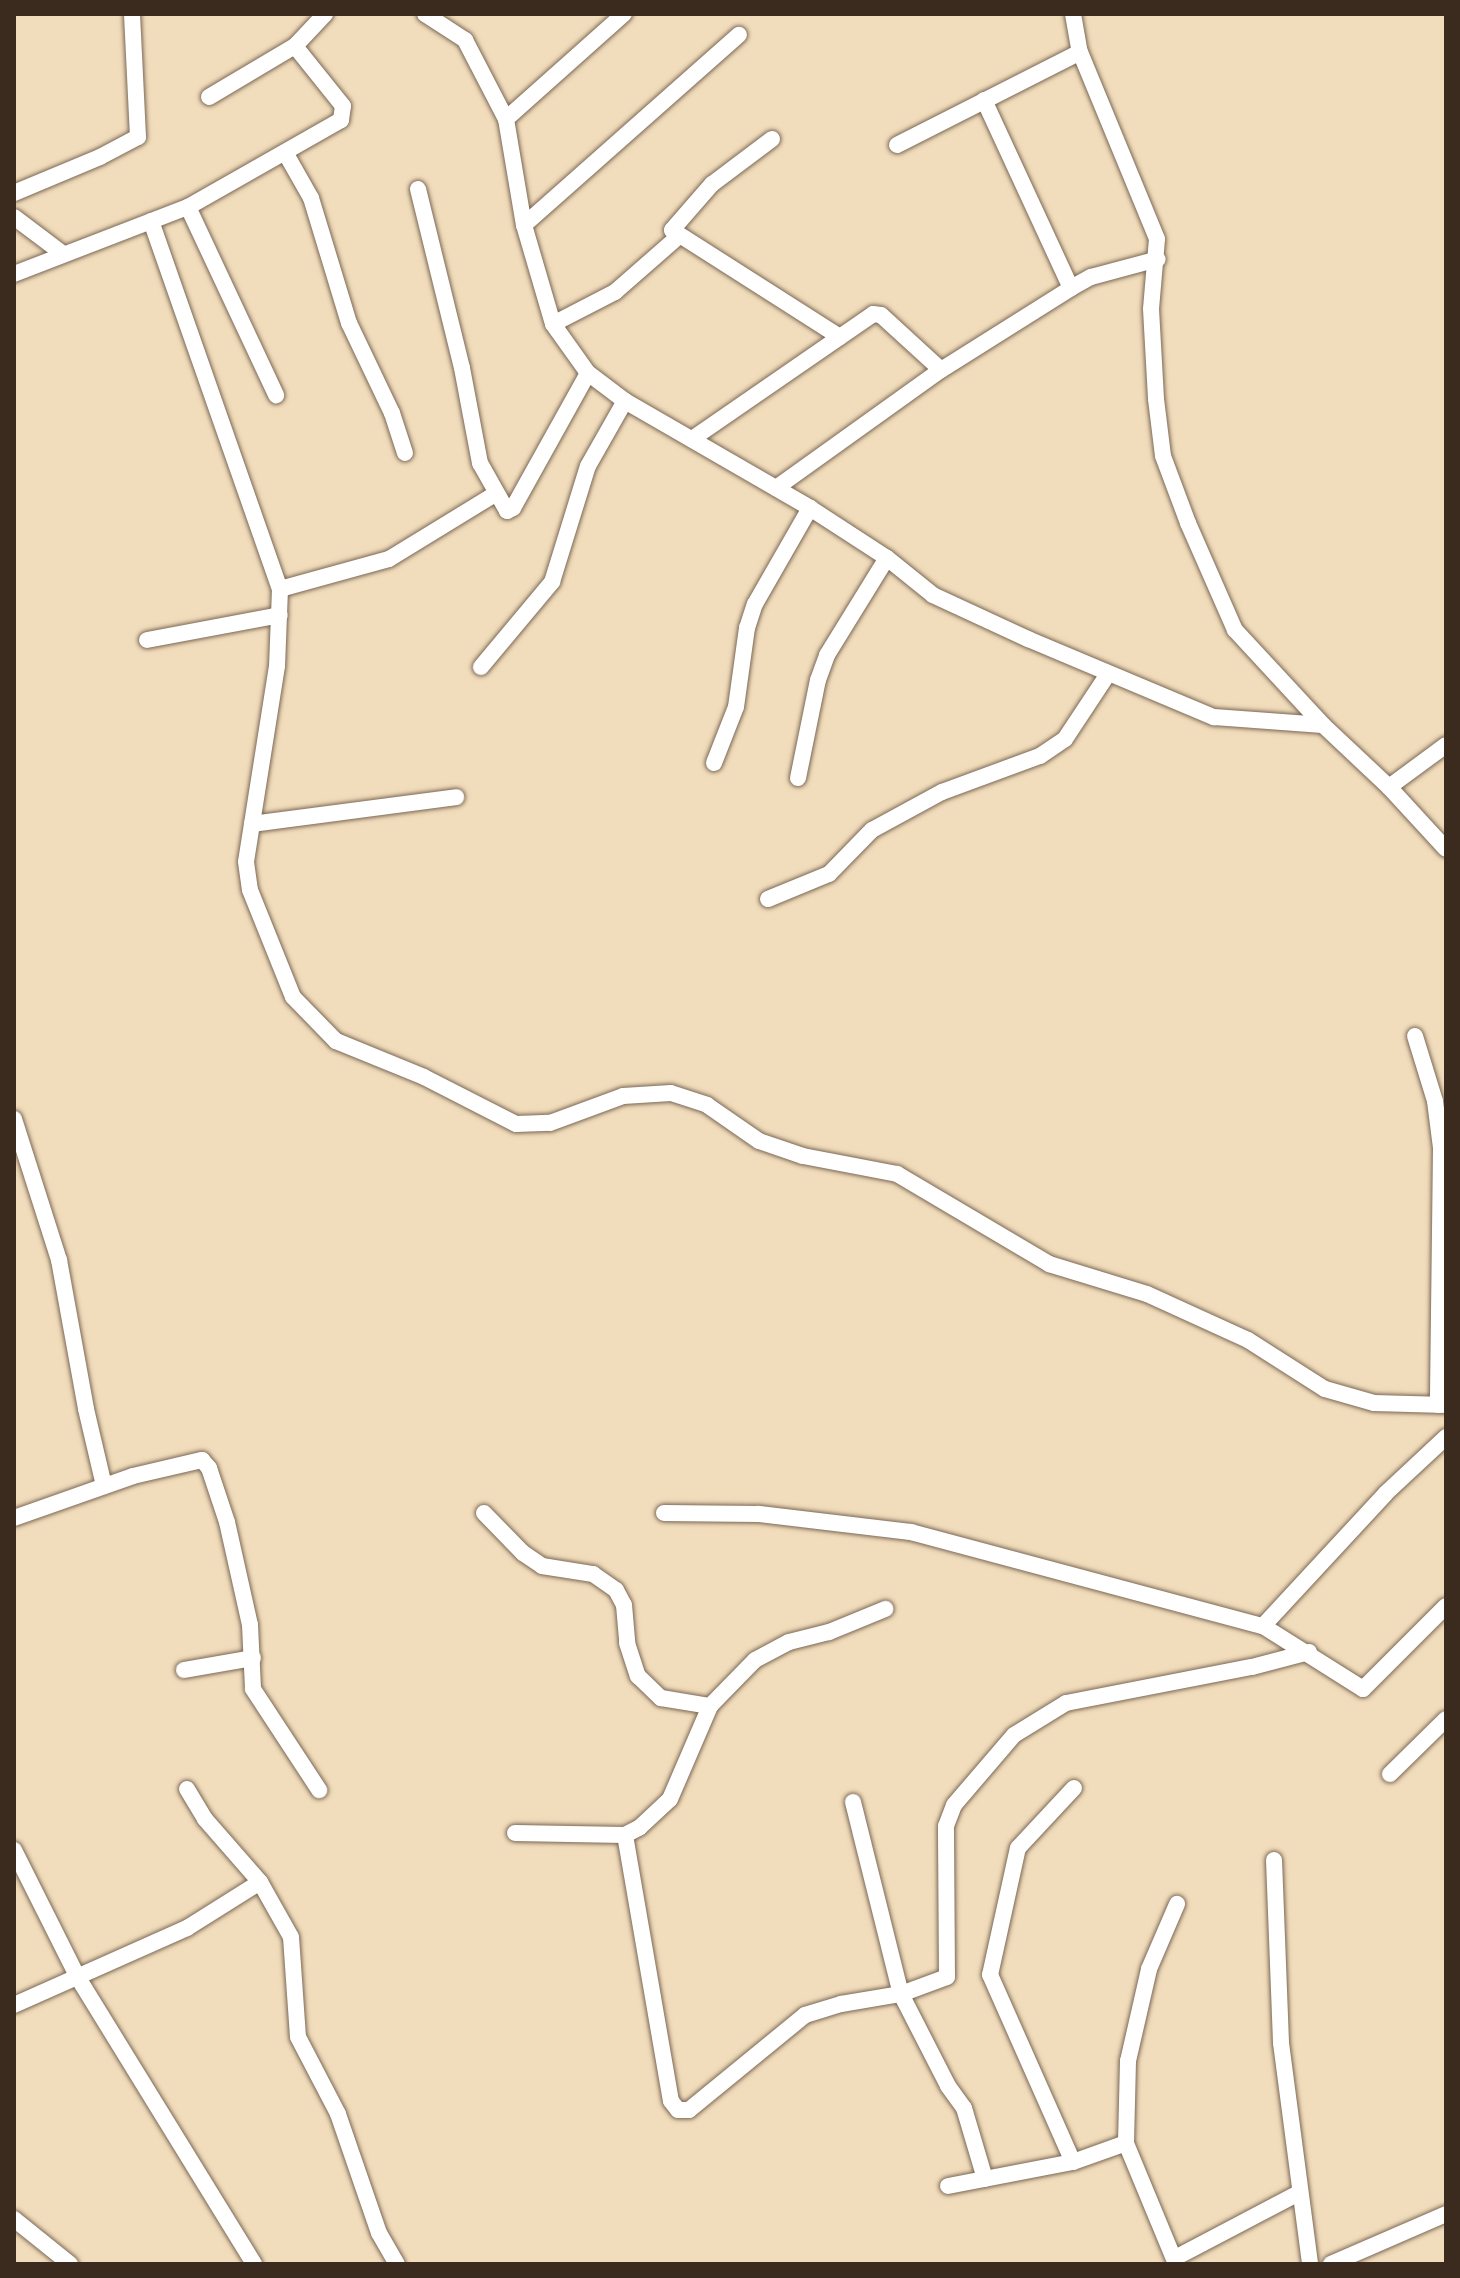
<!DOCTYPE html>
<html>
<head>
<meta charset="utf-8">
<style>
	body { margin:0 }
	#map { position:relative; width:1460px; height:2278px; overflow:hidden; background:#f1dcbb; font-family:Itim,sans-serif }
	div>[style] { position:absolute }
	.roads { filter:drop-shadow(0 0 2px #7b6855) drop-shadow(0 0 2px #7b6855) }
	.minor>* { height:16px; margin:-8px; padding:0 8px; transform-origin:8px; border-radius:8px; background:#fff }
	span { translate:-50% -50%; white-space:nowrap; text-align:center; line-height:1.15; -webkit-text-stroke:6px #fcf5e5; paint-order:stroke }
	.frame { position:absolute; inset:0; border:16px solid #3b2a1e; pointer-events:none }
</style>
</head>
<body>
<div id="map">
	<div class="roads">
		<div class="minor">
			<div style="left:425px;top:14px;width:48px;rotate:33deg"></div>
			<div style="left:465px;top:40px;width:89px;rotate:62.6deg"></div>
			<div style="left:506px;top:119px;width:108px;rotate:80.4deg"></div>
			<div style="left:524px;top:225px;width:103px;rotate:73.7deg"></div>
			<div style="left:553px;top:324px;width:60px;rotate:54.5deg"></div>
			<div style="left:588px;top:373px;width:46px;rotate:37.1deg"></div>
			<div style="left:625px;top:401px;width:214px;rotate:30deg"></div>
			<div style="left:810px;top:508px;width:92px;rotate:33deg"></div>
			<div style="left:887px;top:558px;width:59px;rotate:38.8deg"></div>
			<div style="left:933px;top:595px;width:105px;rotate:24.9deg"></div>
			<div style="left:1028px;top:639px;width:202px;rotate:22.8deg"></div>
			<div style="left:1214px;top:717px;width:109px;rotate:4.2deg"></div>
			<div style="left:1073px;top:14px;width:39px;rotate:80deg"></div>
			<div style="left:1080px;top:52px;width:202px;rotate:67.6deg"></div>
			<div style="left:1157px;top:239px;width:70px;rotate:94.9deg"></div>
			<div style="left:1151px;top:309px;width:90px;rotate:86.8deg"></div>
			<div style="left:1156px;top:399px;width:57px;rotate:83deg"></div>
			<div style="left:1163px;top:456px;width:72px;rotate:69.5deg"></div>
			<div style="left:1188px;top:523px;width:117px;rotate:66.3deg"></div>
			<div style="left:1235px;top:630px;width:129px;rotate:47.2deg"></div>
			<div style="left:1323px;top:725px;width:91px;rotate:43.2deg"></div>
			<div style="left:209px;top:97px;width:100px;rotate:-30.7deg"></div>
			<div style="left:295px;top:46px;width:44px;rotate:-46.8deg"></div>
			<div style="left:984px;top:100px;width:207px;rotate:65.2deg"></div>
			<div style="left:506px;top:119px;width:158px;rotate:-41.7deg"></div>
			<div style="left:772px;top:139px;width:75px;rotate:143.1deg"></div>
			<div style="left:712px;top:184px;width:61px;rotate:131deg"></div>
			<div style="left:672px;top:230px;width:199px;rotate:32.5deg"></div>
			<div style="left:897px;top:145px;width:205px;rotate:-26.9deg"></div>
			<div style="left:286px;top:154px;width:51px;rotate:60.4deg"></div>
			<div style="left:311px;top:198px;width:131px;rotate:73.1deg"></div>
			<div style="left:349px;top:323px;width:100px;rotate:64.5deg"></div>
			<div style="left:392px;top:413px;width:42px;rotate:72deg"></div>
			<div style="left:418px;top:189px;width:184px;rotate:76.2deg"></div>
			<div style="left:462px;top:368px;width:97px;rotate:79.3deg"></div>
			<div style="left:480px;top:463px;width:55px;rotate:60.6deg"></div>
			<div style="left:507px;top:511px;width:7px;rotate:-27deg"></div>
			<div style="left:513px;top:508px;width:154px;rotate:-60.9deg"></div>
			<div style="left:14px;top:193px;width:93px;rotate:-22.7deg"></div>
			<div style="left:100px;top:157px;width:43px;rotate:-27.8deg"></div>
			<div style="left:138px;top:137px;width:123px;rotate:-92.8deg"></div>
			<div style="left:188px;top:207px;width:208px;rotate:64.9deg"></div>
			<div style="left:14px;top:217px;width:60px;rotate:36.9deg"></div>
			<div style="left:151px;top:221px;width:390px;rotate:70.7deg"></div>
			<div style="left:280px;top:589px;width:77px;rotate:92.2deg"></div>
			<div style="left:277px;top:666px;width:198px;rotate:99deg"></div>
			<div style="left:246px;top:862px;width:28px;rotate:82deg"></div>
			<div style="left:250px;top:890px;width:115px;rotate:68.1deg"></div>
			<div style="left:293px;top:997px;width:62px;rotate:45.7deg"></div>
			<div style="left:336px;top:1041px;width:95px;rotate:22.2deg"></div>
			<div style="left:424px;top:1077px;width:103px;rotate:27.1deg"></div>
			<div style="left:516px;top:1124px;width:34px;rotate:-2deg"></div>
			<div style="left:550px;top:1123px;width:78px;rotate:-20.3deg"></div>
			<div style="left:623px;top:1096px;width:48px;rotate:-3.6deg"></div>
			<div style="left:671px;top:1093px;width:38px;rotate:18deg"></div>
			<div style="left:707px;top:1105px;width:63px;rotate:34.7deg"></div>
			<div style="left:759px;top:1141px;width:46px;rotate:18.8deg"></div>
			<div style="left:803px;top:1156px;width:96px;rotate:10.8deg"></div>
			<div style="left:897px;top:1174px;width:177px;rotate:30.6deg"></div>
			<div style="left:1049px;top:1264px;width:102px;rotate:17deg"></div>
			<div style="left:1147px;top:1294px;width:111px;rotate:24.5deg"></div>
			<div style="left:1248px;top:1340px;width:91px;rotate:32.5deg"></div>
			<div style="left:1325px;top:1389px;width:51px;rotate:15.9deg"></div>
			<div style="left:1374px;top:1403px;width:72px;rotate:1.6deg"></div>
			<div style="left:524px;top:225px;width:287px;rotate:-41.5deg"></div>
			<div style="left:14px;top:274px;width:186px;rotate:-21.1deg"></div>
			<div style="left:188px;top:207px;width:176px;rotate:-29.6deg"></div>
			<div style="left:341px;top:120px;width:14px;rotate:-82deg"></div>
			<div style="left:343px;top:106px;width:77px;rotate:-128.7deg"></div>
			<div style="left:553px;top:324px;width:70px;rotate:-27.3deg"></div>
			<div style="left:615px;top:292px;width:85px;rotate:-41.2deg"></div>
			<div style="left:692px;top:439px;width:220px;rotate:-34.6deg"></div>
			<div style="left:873px;top:314px;width:8px;rotate:7deg"></div>
			<div style="left:881px;top:315px;width:81px;rotate:42.5deg"></div>
			<div style="left:776px;top:488px;width:203px;rotate:-35.6deg"></div>
			<div style="left:941px;top:370px;width:154px;rotate:-32.2deg"></div>
			<div style="left:1071px;top:288px;width:23px;rotate:-29deg"></div>
			<div style="left:1091px;top:277px;width:69px;rotate:-15deg"></div>
			<div style="left:280px;top:589px;width:113px;rotate:-15.4deg"></div>
			<div style="left:389px;top:559px;width:124px;rotate:-31.5deg"></div>
			<div style="left:147px;top:640px;width:135px;rotate:-10.6deg"></div>
			<div style="left:481px;top:667px;width:111px;rotate:-50.1deg"></div>
			<div style="left:552px;top:582px;width:121px;rotate:-72.8deg"></div>
			<div style="left:588px;top:466px;width:75px;rotate:-60.4deg"></div>
			<div style="left:1446px;top:745px;width:71px;rotate:143.6deg"></div>
			<div style="left:1389px;top:787px;width:84px;rotate:47.4deg"></div>
			<div style="left:714px;top:763px;width:60px;rotate:-68.6deg"></div>
			<div style="left:736px;top:707px;width:80px;rotate:-82.1deg"></div>
			<div style="left:747px;top:628px;width:25px;rotate:-72deg"></div>
			<div style="left:755px;top:604px;width:111px;rotate:-60.2deg"></div>
			<div style="left:798px;top:778px;width:100px;rotate:-78.5deg"></div>
			<div style="left:818px;top:680px;width:27px;rotate:-70deg"></div>
			<div style="left:827px;top:655px;width:114px;rotate:-58.3deg"></div>
			<div style="left:252px;top:824px;width:206px;rotate:-7.5deg"></div>
			<div style="left:768px;top:899px;width:66px;rotate:-22.3deg"></div>
			<div style="left:829px;top:874px;width:62px;rotate:-45.7deg"></div>
			<div style="left:872px;top:830px;width:80px;rotate:-28.5deg"></div>
			<div style="left:942px;top:792px;width:104px;rotate:-20.2deg"></div>
			<div style="left:1040px;top:756px;width:30px;rotate:-34deg"></div>
			<div style="left:1065px;top:739px;width:78px;rotate:-56.5deg"></div>
			<div style="left:1415px;top:1036px;width:68px;rotate:72.9deg"></div>
			<div style="left:1435px;top:1101px;width:47px;rotate:82.7deg"></div>
			<div style="left:1441px;top:1148px;width:257px;rotate:90.7deg"></div>
			<div style="left:14px;top:1119px;width:148px;rotate:72.3deg"></div>
			<div style="left:59px;top:1260px;width:151px;rotate:79.7deg"></div>
			<div style="left:86px;top:1409px;width:79px;rotate:76.8deg"></div>
			<div style="left:484px;top:1513px;width:56px;rotate:45.7deg"></div>
			<div style="left:523px;top:1553px;width:23px;rotate:34deg"></div>
			<div style="left:542px;top:1566px;width:52px;rotate:8.9deg"></div>
			<div style="left:593px;top:1574px;width:28px;rotate:35deg"></div>
			<div style="left:616px;top:1590px;width:17px;rotate:62deg"></div>
			<div style="left:624px;top:1605px;width:38px;rotate:85deg"></div>
			<div style="left:627px;top:1643px;width:35px;rotate:72deg"></div>
			<div style="left:638px;top:1676px;width:32px;rotate:44deg"></div>
			<div style="left:661px;top:1698px;width:50px;rotate:9.3deg"></div>
			<div style="left:664px;top:1513px;width:95px;rotate:0.6deg"></div>
			<div style="left:759px;top:1514px;width:153px;rotate:6.8deg"></div>
			<div style="left:911px;top:1532px;width:364px;rotate:15deg"></div>
			<div style="left:1263px;top:1626px;width:118px;rotate:32.2deg"></div>
			<div style="left:1363px;top:1689px;width:117px;rotate:-45deg"></div>
			<div style="left:14px;top:1518px;width:126px;rotate:-19.4deg"></div>
			<div style="left:133px;top:1476px;width:71px;rotate:-13.1deg"></div>
			<div style="left:202px;top:1460px;width:11px;rotate:49deg"></div>
			<div style="left:209px;top:1468px;width:57px;rotate:71.6deg"></div>
			<div style="left:227px;top:1522px;width:106px;rotate:77.4deg"></div>
			<div style="left:250px;top:1625px;width:64px;rotate:87.3deg"></div>
			<div style="left:253px;top:1689px;width:121px;rotate:56.8deg"></div>
			<div style="left:1263px;top:1626px;width:181px;rotate:-47.2deg"></div>
			<div style="left:1386px;top:1493px;width:82px;rotate:-43deg"></div>
			<div style="left:184px;top:1670px;width:70px;rotate:-9.9deg"></div>
			<div style="left:1390px;top:1774px;width:78px;rotate:-44.5deg"></div>
			<div style="left:187px;top:1789px;width:35px;rotate:59deg"></div>
			<div style="left:205px;top:1819px;width:84px;rotate:48.9deg"></div>
			<div style="left:260px;top:1882px;width:63px;rotate:60.6deg"></div>
			<div style="left:291px;top:1937px;width:100px;rotate:86deg"></div>
			<div style="left:298px;top:2037px;width:87px;rotate:62.5deg"></div>
			<div style="left:338px;top:2114px;width:126px;rotate:71deg"></div>
			<div style="left:379px;top:2233px;width:36px;rotate:60deg"></div>
			<div style="left:853px;top:1802px;width:198px;rotate:76deg"></div>
			<div style="left:901px;top:1994px;width:103px;rotate:62.9deg"></div>
			<div style="left:948px;top:2086px;width:27px;rotate:54deg"></div>
			<div style="left:964px;top:2108px;width:74px;rotate:73.5deg"></div>
			<div style="left:515px;top:1833px;width:110px;rotate:1deg"></div>
			<div style="left:625px;top:1835px;width:16px;rotate:-27deg"></div>
			<div style="left:639px;top:1828px;width:42px;rotate:-43.1deg"></div>
			<div style="left:670px;top:1799px;width:101px;rotate:-66.7deg"></div>
			<div style="left:710px;top:1706px;width:64px;rotate:-45.6deg"></div>
			<div style="left:755px;top:1660px;width:38px;rotate:-28deg"></div>
			<div style="left:789px;top:1642px;width:41px;rotate:-14deg"></div>
			<div style="left:829px;top:1632px;width:61px;rotate:-22.3deg"></div>
			<div style="left:625px;top:1835px;width:270px;rotate:80.2deg"></div>
			<div style="left:671px;top:2101px;width:11px;rotate:52deg"></div>
			<div style="left:678px;top:2110px;width:11px"></div>
			<div style="left:689px;top:2110px;width:150px;rotate:-39.3deg"></div>
			<div style="left:805px;top:2015px;width:38px;rotate:-17deg"></div>
			<div style="left:841px;top:2004px;width:61px;rotate:-9.5deg"></div>
			<div style="left:901px;top:1994px;width:49px;rotate:-20.3deg"></div>
			<div style="left:947px;top:1977px;width:151px;rotate:-90.4deg"></div>
			<div style="left:946px;top:1826px;width:22px;rotate:-69deg"></div>
			<div style="left:954px;top:1805px;width:92px;rotate:-49.4deg"></div>
			<div style="left:1014px;top:1735px;width:61px;rotate:-31.6deg"></div>
			<div style="left:1066px;top:1703px;width:189px;rotate:-11deg"></div>
			<div style="left:1252px;top:1667px;width:59px;rotate:-14.7deg"></div>
			<div style="left:14px;top:1850px;width:141px;rotate:63.4deg"></div>
			<div style="left:77px;top:1976px;width:338px;rotate:58.4deg"></div>
			<div style="left:1274px;top:1860px;width:183px;rotate:87.8deg"></div>
			<div style="left:1281px;top:2043px;width:223px;rotate:82.5deg"></div>
			<div style="left:14px;top:2005px;width:189px;rotate:-24deg"></div>
			<div style="left:187px;top:1928px;width:86px;rotate:-32.2deg"></div>
			<div style="left:1073px;top:2162px;width:205px;rotate:-113.9deg"></div>
			<div style="left:990px;top:1975px;width:130px;rotate:-77.6deg"></div>
			<div style="left:1018px;top:1848px;width:82px;rotate:-47deg"></div>
			<div style="left:948px;top:2186px;width:127px;rotate:-10.9deg"></div>
			<div style="left:1073px;top:2162px;width:56px;rotate:-19.7deg"></div>
			<div style="left:14px;top:2219px;width:72px;rotate:38.8deg"></div>
			<div style="left:1175px;top:2258px;width:140px;rotate:-27.7deg"></div>
			<div style="left:1176px;top:2264px;width:131px;rotate:-112.5deg"></div>
			<div style="left:1126px;top:2143px;width:82px;rotate:-88.6deg"></div>
			<div style="left:1128px;top:2061px;width:94px;rotate:-77.1deg"></div>
			<div style="left:1149px;top:1969px;width:71px;rotate:-66.7deg"></div>
			<div style="left:1331px;top:2264px;width:125px;rotate:-23.5deg"></div>
		</div>
	</div>
	<div class="frame"></div>
</div>
</body>
</html>
